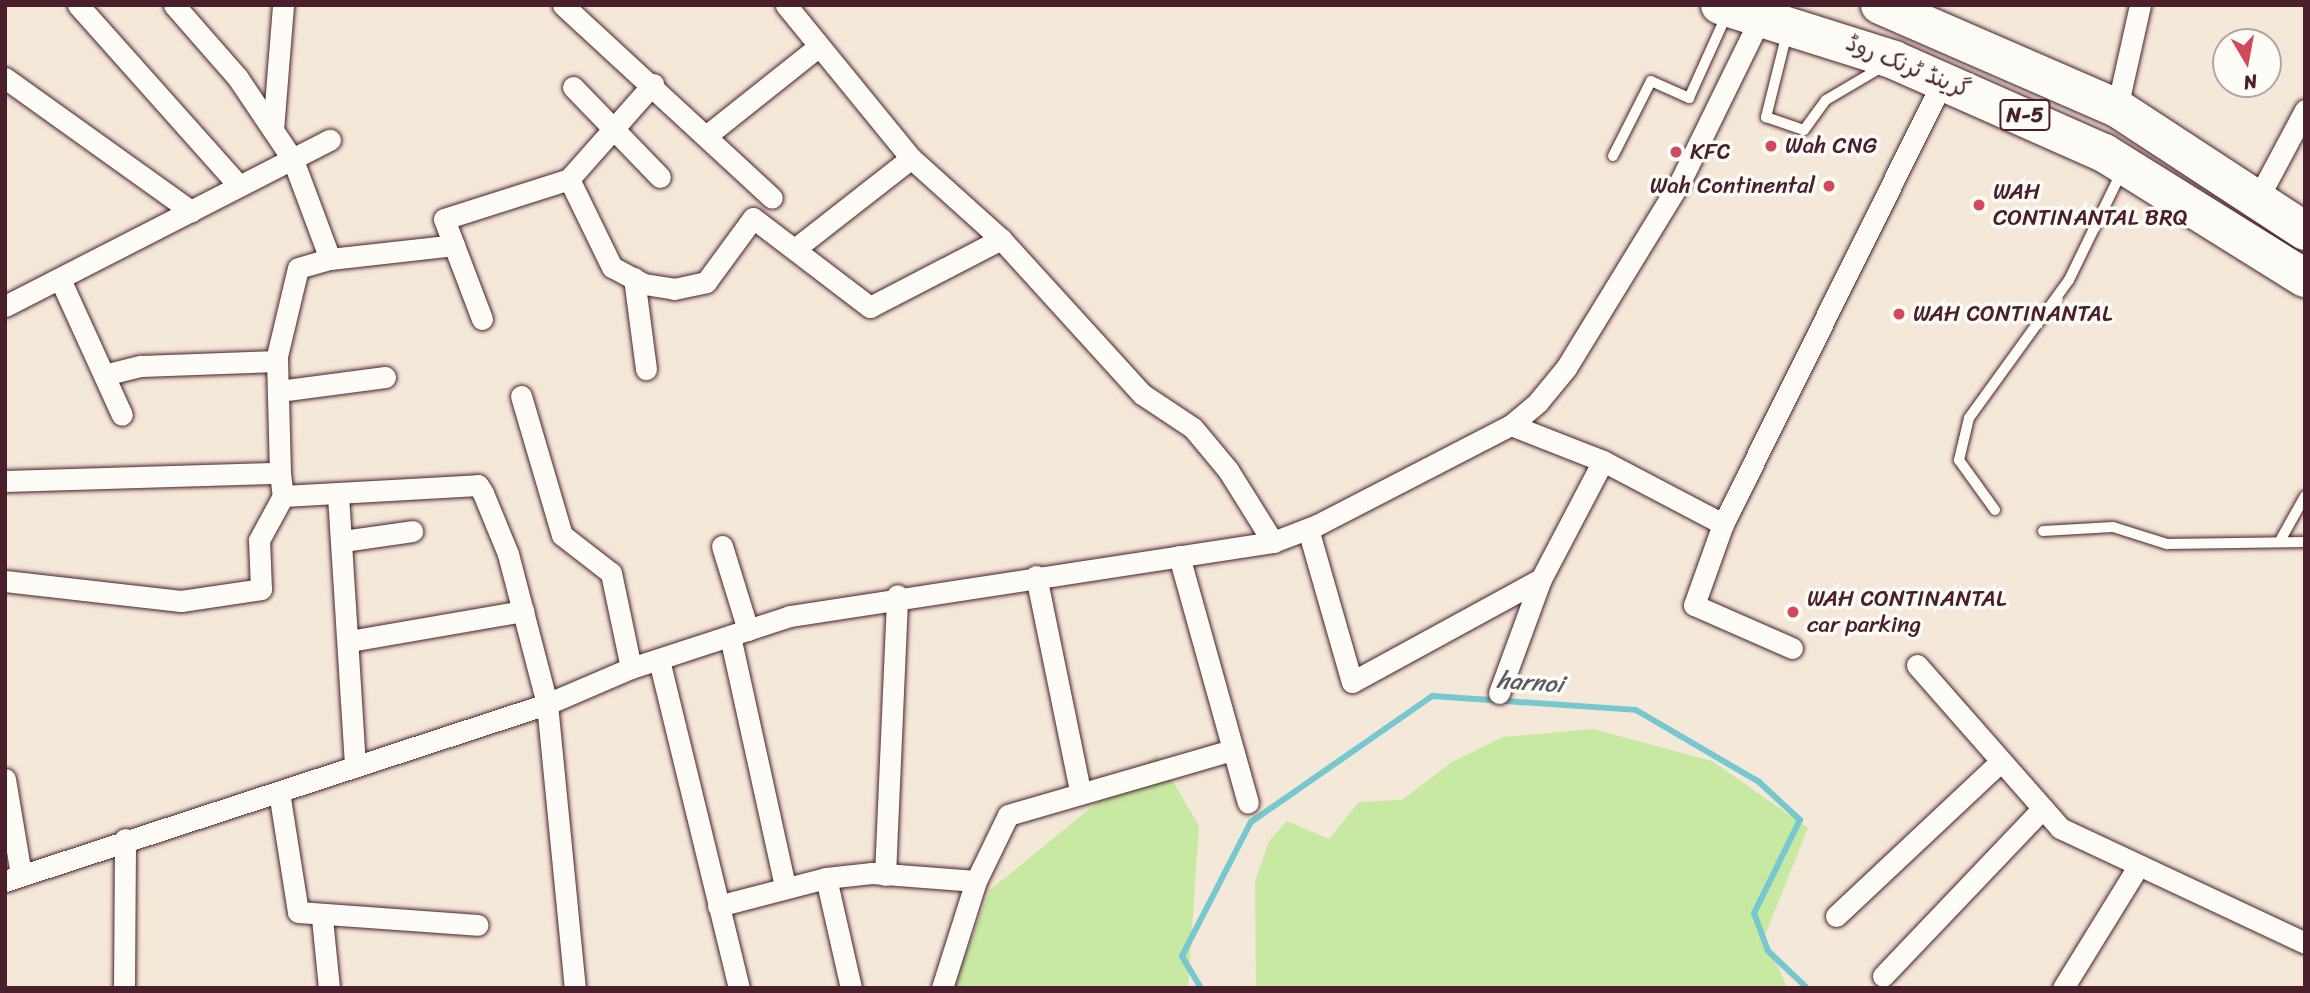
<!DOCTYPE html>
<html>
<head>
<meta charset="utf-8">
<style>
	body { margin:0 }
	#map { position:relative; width:2310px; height:993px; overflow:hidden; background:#f4e8d8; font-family:Sriracha,"Playpen Sans Arabic",sans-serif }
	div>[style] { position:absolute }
	.green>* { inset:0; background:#c7e9a2 }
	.stream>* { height:6px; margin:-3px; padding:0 3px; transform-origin:3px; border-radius:3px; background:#76c7d0 }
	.roads { filter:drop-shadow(0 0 2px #4a1f2b) drop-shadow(0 0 2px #4a1f2b) }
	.lane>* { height:10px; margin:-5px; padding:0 5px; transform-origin:5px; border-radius:5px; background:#fdfcf7 }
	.street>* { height:21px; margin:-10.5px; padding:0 10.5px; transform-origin:10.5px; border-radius:10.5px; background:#fdfcf7 }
	.highway>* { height:38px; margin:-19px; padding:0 19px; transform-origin:19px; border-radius:19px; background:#fdfcf7 }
	.dots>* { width:19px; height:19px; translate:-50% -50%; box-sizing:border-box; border:4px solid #fdfcf7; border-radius:50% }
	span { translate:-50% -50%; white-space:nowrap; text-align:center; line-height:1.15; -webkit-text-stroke:7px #fdfcf7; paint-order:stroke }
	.shield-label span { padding:2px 5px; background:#fdfcf7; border:2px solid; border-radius:5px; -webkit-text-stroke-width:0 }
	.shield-label { font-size:21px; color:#4a1f2b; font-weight:700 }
	.street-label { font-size:23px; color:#4a1f2b }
	.poi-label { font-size:23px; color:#4a1f2b }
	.left { translate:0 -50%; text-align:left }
	.right { translate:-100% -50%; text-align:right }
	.water-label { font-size:24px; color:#595a65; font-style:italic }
	.frame { position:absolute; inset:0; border:7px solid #4a1f2b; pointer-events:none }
	.north { position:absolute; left:2212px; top:28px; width:70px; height:70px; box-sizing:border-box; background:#fdfcf7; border:2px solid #b5a4a5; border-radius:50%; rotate:170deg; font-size:19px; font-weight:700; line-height:28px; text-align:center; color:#4a1f2b }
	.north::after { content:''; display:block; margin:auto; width:24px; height:32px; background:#d1495b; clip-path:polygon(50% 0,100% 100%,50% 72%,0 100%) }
</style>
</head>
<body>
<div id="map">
	<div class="green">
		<div style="clip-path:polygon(1593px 729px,1712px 761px,1808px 828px,1765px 935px,1787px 988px,1256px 988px,1255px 881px,1269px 841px,1287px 821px,1329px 839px,1359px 802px,1402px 800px,1452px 762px,1503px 737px)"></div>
		<div style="clip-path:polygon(1157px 754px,1199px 826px,1188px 988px,953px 988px,990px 890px)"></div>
	</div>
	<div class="stream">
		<div style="left:1201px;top:988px;width:37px;rotate:-121deg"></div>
		<div style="left:1182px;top:956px;width:151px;rotate:-62.8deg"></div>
		<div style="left:1251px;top:822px;width:221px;rotate:-34.8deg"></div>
		<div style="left:1432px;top:696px;width:204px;rotate:3.9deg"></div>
		<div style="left:1636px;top:710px;width:143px;rotate:30.3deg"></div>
		<div style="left:1759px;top:782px;width:56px;rotate:42.8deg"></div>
		<div style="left:1800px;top:820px;width:104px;rotate:116.3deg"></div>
		<div style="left:1754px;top:913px;width:40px;rotate:69.8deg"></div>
		<div style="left:1768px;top:951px;width:54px;rotate:43.5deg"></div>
	</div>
	<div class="roads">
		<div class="lane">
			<div style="left:1787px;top:33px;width:87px;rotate:104deg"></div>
			<div style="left:1766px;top:117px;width:40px;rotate:18.9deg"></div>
			<div style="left:1804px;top:130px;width:37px;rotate:-54deg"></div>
			<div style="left:1826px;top:100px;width:65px;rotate:-30.5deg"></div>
			<div style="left:1613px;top:156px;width:84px;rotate:-63.1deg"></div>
			<div style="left:1651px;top:81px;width:42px;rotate:24.1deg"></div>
			<div style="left:1689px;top:98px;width:92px;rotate:-65.7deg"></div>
			<div style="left:1995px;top:510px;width:62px;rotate:-125.8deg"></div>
			<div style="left:1959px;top:460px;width:43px;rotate:-76.6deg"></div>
			<div style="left:1969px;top:418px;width:170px;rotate:-54.1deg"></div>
			<div style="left:2069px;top:280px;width:119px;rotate:-64.1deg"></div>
			<div style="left:2043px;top:531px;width:70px;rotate:-3.3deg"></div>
			<div style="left:2113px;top:527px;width:57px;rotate:17.5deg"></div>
			<div style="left:2167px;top:544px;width:138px;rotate:-0.8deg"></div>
			<div style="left:2281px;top:539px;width:49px;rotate:-60.8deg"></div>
		</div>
		<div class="street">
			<div style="left:78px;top:5px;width:242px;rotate:48.3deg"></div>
			<div style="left:563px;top:5px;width:284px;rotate:42.7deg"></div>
			<div style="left:786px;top:5px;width:198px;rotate:50.8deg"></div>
			<div style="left:911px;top:158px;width:121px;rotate:42deg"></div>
			<div style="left:1001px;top:239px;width:210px;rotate:47.7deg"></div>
			<div style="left:1142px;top:394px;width:61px;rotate:33.7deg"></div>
			<div style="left:1193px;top:428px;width:55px;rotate:50.2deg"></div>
			<div style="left:1228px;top:470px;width:85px;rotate:58deg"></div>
			<div style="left:5px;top:78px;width:229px;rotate:35.6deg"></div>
			<div style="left:573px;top:87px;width:125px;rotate:46deg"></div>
			<div style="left:2117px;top:108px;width:106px;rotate:-77.4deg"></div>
			<div style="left:273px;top:130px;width:125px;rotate:-85.4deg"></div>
			<div style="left:706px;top:136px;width:144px;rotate:-38.5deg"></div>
			<div style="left:569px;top:179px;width:127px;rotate:-48.5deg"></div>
			<div style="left:2257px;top:200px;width:102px;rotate:-61.9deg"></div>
			<div style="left:796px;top:248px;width:146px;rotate:-38deg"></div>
			<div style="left:330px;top:259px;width:125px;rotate:-6.4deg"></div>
			<div style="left:634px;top:278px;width:92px;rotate:82.5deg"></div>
			<div style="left:60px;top:279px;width:149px;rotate:65.5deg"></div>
			<div style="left:5px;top:306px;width:365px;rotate:-27.1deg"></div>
			<div style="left:482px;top:319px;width:107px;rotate:-110.8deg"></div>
			<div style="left:444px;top:219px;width:131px;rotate:-17.7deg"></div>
			<div style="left:569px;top:179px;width:98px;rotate:64deg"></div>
			<div style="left:612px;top:267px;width:36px;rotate:28deg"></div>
			<div style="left:644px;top:284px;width:30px;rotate:9deg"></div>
			<div style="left:674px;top:289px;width:33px;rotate:-12deg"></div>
			<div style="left:706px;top:282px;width:79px;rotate:-53.7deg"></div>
			<div style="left:753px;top:218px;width:147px;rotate:37.3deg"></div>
			<div style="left:870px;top:307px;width:148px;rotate:-27.4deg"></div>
			<div style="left:104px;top:375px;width:38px;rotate:-14deg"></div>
			<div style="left:141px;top:366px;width:136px;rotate:-2.1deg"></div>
			<div style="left:279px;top:391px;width:107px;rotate:-7.5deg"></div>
			<div style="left:521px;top:396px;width:145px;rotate:73.6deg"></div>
			<div style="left:562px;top:535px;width:62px;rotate:37.8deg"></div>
			<div style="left:611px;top:573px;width:97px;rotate:78.1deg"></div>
			<div style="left:1511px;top:425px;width:99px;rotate:21.4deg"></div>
			<div style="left:1603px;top:461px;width:136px;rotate:27.7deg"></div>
			<div style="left:280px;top:473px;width:23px;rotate:83deg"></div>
			<div style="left:283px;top:496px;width:195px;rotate:-3.2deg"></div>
			<div style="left:478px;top:485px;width:9px;rotate:58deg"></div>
			<div style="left:483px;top:493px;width:66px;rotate:67.7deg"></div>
			<div style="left:508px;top:554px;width:155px;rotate:75.4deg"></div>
			<div style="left:547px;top:704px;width:285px;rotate:84.4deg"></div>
			<div style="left:5px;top:481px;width:275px;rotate:-1.7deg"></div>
			<div style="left:280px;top:473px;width:117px;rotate:-91.5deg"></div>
			<div style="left:277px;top:356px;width:90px;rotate:-76.6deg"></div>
			<div style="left:298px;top:268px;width:33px;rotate:-16deg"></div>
			<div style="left:330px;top:259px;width:106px;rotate:-110.5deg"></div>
			<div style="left:293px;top:160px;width:99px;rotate:-123.9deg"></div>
			<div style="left:238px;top:78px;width:97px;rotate:-131.2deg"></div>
			<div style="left:338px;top:495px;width:268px;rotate:86.4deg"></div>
			<div style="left:1308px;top:529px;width:159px;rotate:74deg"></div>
			<div style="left:1352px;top:682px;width:215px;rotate:-28.6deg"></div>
			<div style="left:1541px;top:579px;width:133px;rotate:-62.3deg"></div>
			<div style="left:343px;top:541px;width:70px;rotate:-8.2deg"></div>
			<div style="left:722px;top:546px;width:88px;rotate:72.8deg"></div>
			<div style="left:1179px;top:556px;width:256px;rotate:74.4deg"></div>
			<div style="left:1036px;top:576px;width:219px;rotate:78.4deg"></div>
			<div style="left:5px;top:581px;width:177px;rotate:6.5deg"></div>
			<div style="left:181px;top:601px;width:81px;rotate:-8.5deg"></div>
			<div style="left:261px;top:589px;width:49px;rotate:-92.3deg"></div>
			<div style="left:259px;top:540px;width:50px;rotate:-61.4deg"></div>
			<div style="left:730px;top:636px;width:256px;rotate:77.6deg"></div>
			<div style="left:349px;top:641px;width:177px;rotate:-9.8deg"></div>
			<div style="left:1792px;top:648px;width:107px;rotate:-156.3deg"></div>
			<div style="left:1694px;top:605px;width:86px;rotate:-70.3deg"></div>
			<div style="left:1723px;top:524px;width:496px;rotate:-63.6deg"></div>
			<div style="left:659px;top:660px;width:338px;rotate:76.3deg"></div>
			<div style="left:1917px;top:665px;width:217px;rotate:48.7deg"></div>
			<div style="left:2060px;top:828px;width:271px;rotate:25.1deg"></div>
			<div style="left:1499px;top:693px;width:121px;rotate:-69.8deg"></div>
			<div style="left:5px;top:779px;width:97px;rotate:80.5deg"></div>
			<div style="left:279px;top:792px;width:121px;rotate:81deg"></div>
			<div style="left:298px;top:912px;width:180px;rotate:4.1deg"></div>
			<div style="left:885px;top:875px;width:280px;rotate:-87.5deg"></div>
			<div style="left:826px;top:878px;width:113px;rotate:77.2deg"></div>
			<div style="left:5px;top:881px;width:570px;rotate:-18.09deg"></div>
			<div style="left:547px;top:704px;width:91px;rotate:-23.2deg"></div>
			<div style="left:631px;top:668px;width:167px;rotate:-18.1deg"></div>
			<div style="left:790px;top:616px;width:489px;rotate:-8.7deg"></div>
			<div style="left:1273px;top:542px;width:47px;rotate:-21.1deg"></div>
			<div style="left:1317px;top:525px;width:218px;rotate:-27.3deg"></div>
			<div style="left:1511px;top:425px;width:35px;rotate:-40deg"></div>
			<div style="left:1538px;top:402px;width:44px;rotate:-50.5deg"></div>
			<div style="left:1566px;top:368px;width:218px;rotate:-58.5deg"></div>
			<div style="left:1680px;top:182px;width:184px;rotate:-63.9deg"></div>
			<div style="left:718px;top:906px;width:112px;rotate:-14.5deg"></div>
			<div style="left:826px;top:878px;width:46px;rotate:-6.2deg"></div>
			<div style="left:872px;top:873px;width:104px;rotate:4.4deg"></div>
			<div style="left:1836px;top:916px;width:226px;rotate:-43.2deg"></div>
			<div style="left:322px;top:918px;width:70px;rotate:84.3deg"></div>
			<div style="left:1883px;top:976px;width:232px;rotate:-46.4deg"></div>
			<div style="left:124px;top:988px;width:149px;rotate:-89.6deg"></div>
			<div style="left:942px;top:988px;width:112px;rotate:-72.4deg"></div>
			<div style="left:976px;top:881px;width:73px;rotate:-64.1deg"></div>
			<div style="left:1008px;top:815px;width:233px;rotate:-16.2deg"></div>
			<div style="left:2063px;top:988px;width:141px;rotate:-58.3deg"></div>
		</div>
		<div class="highway">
			<div style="left:1720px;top:5px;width:182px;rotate:17.5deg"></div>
			<div style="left:1894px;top:60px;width:230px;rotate:23.9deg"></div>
			<div style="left:2104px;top:153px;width:237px;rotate:31.9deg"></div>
			<div style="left:1880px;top:5px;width:258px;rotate:23.5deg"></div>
			<div style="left:2117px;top:108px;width:225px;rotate:33.2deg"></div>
		</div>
	</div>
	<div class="dots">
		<div style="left:1771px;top:146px;background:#d1495b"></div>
		<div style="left:1676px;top:152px;background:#d1495b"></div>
		<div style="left:1829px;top:186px;background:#d1495b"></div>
		<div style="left:1979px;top:205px;background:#d1495b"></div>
		<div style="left:1899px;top:314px;background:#d1495b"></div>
		<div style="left:1793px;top:612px;background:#d1495b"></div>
	</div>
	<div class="shield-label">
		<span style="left:2025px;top:115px">N-5</span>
	</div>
	<div class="street-label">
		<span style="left:1908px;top:67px;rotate:22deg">گرینڈ ٹرنک روڈ</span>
	</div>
	<div class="poi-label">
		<span class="left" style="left:1785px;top:146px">Wah CNG</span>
		<span class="left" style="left:1690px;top:152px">KFC</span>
		<span class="right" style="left:1815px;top:186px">Wah Continental</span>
		<span class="left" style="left:1993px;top:205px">WAH<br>CONTINANTAL BRQ</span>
		<span class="left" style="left:1913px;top:314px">WAH CONTINANTAL</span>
		<span class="left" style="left:1807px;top:612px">WAH CONTINANTAL<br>car parking</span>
	</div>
	<div class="water-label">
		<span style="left:1530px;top:683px;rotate:4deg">harnoi</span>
	</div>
	<div class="frame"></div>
	<div class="north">N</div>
</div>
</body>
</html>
